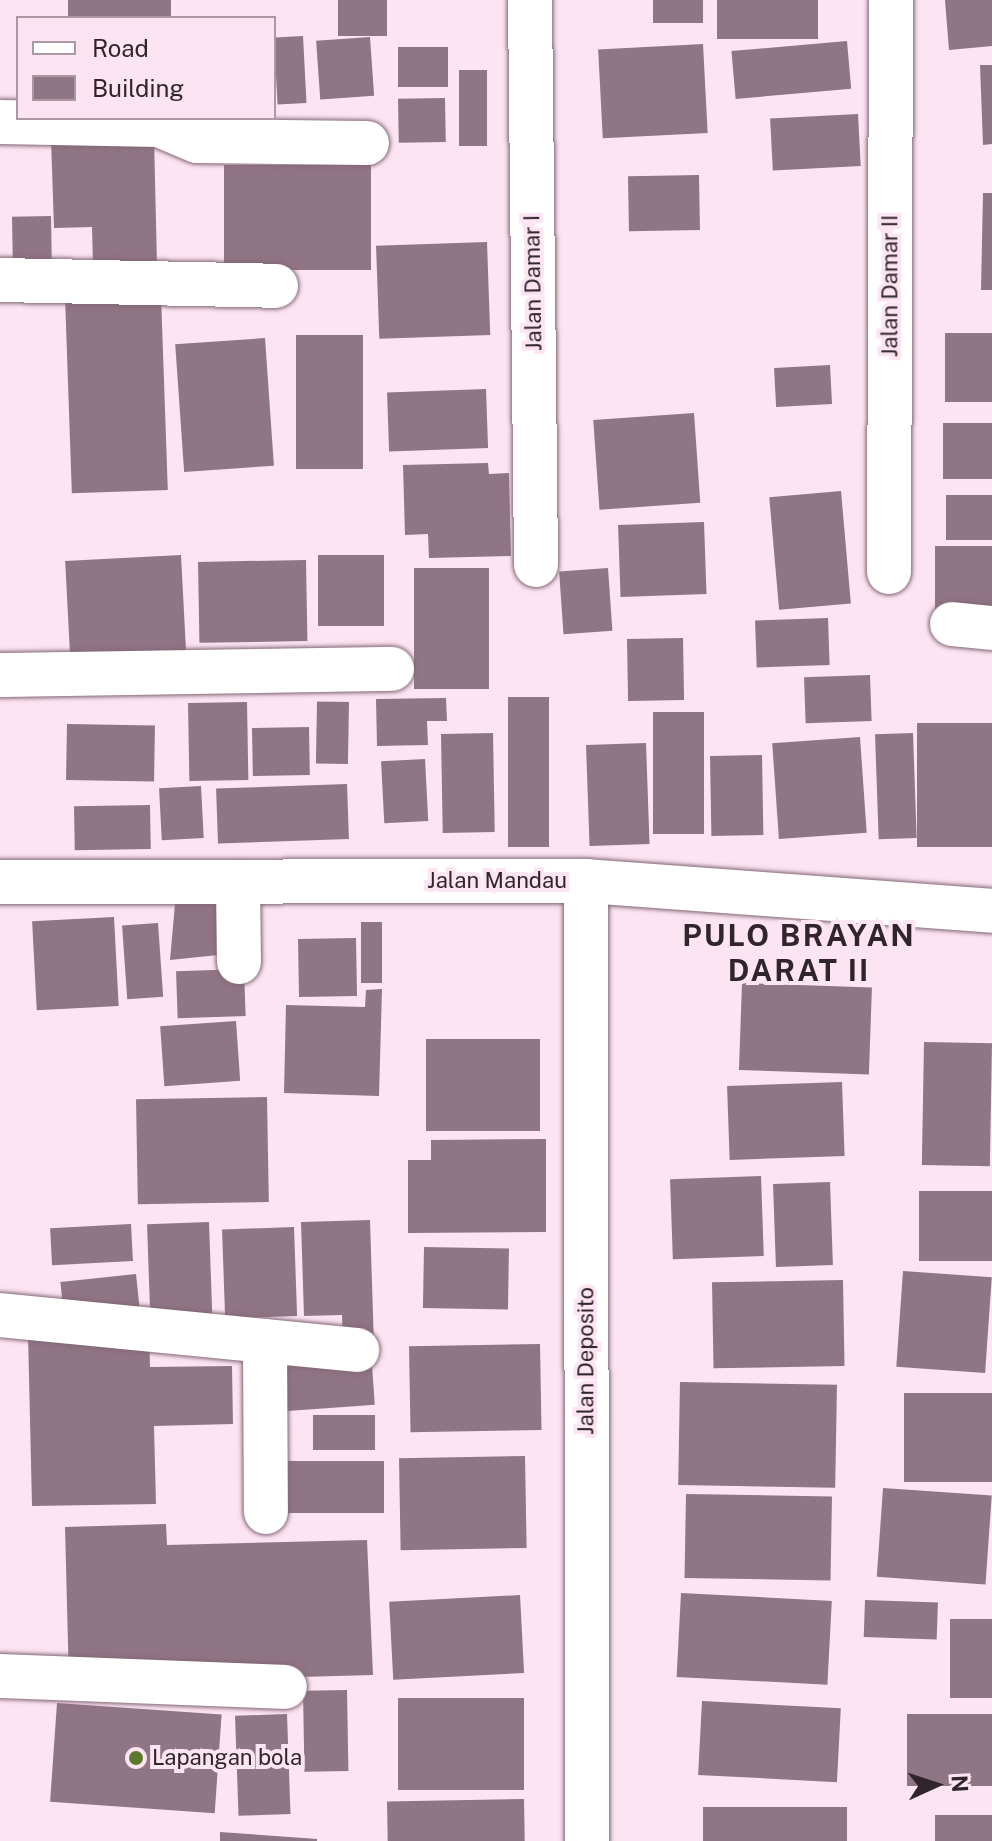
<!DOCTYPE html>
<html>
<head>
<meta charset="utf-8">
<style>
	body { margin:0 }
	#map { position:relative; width:992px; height:1841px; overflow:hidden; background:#fde4f2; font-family:"Public Sans",sans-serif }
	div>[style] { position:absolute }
	.building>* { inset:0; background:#907584; transform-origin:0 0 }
	.roads { filter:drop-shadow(0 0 2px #826776) drop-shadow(0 0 2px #826776) }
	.minor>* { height:44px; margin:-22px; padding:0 22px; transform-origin:22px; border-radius:22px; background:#fff }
	.dots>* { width:22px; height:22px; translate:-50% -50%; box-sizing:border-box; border:4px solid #fde4f2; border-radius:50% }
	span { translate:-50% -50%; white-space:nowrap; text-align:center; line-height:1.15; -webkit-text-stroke:8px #fde4f2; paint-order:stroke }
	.street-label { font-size:22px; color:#30252b }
	.poi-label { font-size:22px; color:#30252b }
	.left { translate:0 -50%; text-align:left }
	.district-label { font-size:30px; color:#30252b; font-weight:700; letter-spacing:2px }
	.legend { position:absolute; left:16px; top:16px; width:260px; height:104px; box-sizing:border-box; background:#fde4f2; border:2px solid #ab98a2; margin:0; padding:10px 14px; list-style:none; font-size:24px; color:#30252b }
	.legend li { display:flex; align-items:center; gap:16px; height:40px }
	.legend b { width:40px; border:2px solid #ab98a2 }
	.north { position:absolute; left:896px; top:1745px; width:80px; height:80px; -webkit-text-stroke:6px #fde4f2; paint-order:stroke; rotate:87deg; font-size:22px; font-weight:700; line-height:32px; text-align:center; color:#30252b }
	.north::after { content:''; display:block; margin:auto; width:28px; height:36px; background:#30252b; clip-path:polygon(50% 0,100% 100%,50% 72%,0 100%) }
</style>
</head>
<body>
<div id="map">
	<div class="building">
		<div style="left:68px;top:0;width:103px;height:18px"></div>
		<div style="left:338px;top:0;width:49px;height:36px"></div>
		<div style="left:653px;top:0;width:50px;height:23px"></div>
		<div style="left:717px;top:0;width:101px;height:39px"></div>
		<div style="clip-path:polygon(945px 0,992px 0,992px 46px,949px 50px)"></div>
		<div style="left:303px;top:36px;width:67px;height:29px;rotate:87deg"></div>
		<div style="left:370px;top:37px;width:59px;height:54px;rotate:86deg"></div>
		<div style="left:847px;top:41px;width:48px;height:116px;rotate:85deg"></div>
		<div style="left:703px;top:44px;width:89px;height:105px;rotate:87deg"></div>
		<div style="left:398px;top:47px;width:50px;height:40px"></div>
		<div style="clip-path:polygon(980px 65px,992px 65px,992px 144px,983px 145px)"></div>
		<div style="left:459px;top:70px;width:28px;height:76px"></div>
		<div style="left:445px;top:98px;width:44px;height:47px;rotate:89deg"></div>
		<div style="left:858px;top:114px;width:52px;height:88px;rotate:87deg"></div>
		<div style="clip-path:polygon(154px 136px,157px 265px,93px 267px,92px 227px,54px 228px,51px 139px)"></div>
		<div style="left:224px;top:165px;width:147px;height:105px"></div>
		<div style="left:699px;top:175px;width:55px;height:71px;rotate:89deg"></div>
		<div style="clip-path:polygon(983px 193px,992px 193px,992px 290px,981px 290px)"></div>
		<div style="left:51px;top:216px;width:52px;height:39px;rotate:89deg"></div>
		<div style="left:487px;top:242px;width:93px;height:111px;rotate:88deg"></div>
		<div style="left:161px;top:295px;width:195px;height:96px;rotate:88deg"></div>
		<div style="left:945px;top:333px;width:47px;height:69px"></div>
		<div style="left:363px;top:335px;width:134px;height:67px;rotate:90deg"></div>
		<div style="left:265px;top:338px;width:128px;height:90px;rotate:86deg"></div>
		<div style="left:830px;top:365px;width:39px;height:56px;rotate:87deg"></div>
		<div style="left:486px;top:389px;width:59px;height:99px;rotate:88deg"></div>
		<div style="left:694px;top:413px;width:90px;height:101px;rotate:86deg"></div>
		<div style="left:992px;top:423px;width:56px;height:49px;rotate:90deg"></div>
		<div style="clip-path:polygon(488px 463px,489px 474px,509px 473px,511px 556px,429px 558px,428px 534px,405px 535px,403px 465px)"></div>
		<div style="left:841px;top:491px;width:113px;height:72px;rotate:85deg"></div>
		<div style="left:992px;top:495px;width:45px;height:46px;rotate:90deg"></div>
		<div style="left:704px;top:522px;width:72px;height:86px;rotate:88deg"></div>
		<div style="left:992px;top:546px;width:69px;height:57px;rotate:90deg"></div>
		<div style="left:181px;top:555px;width:111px;height:116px;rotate:87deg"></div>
		<div style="left:318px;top:555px;width:66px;height:71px"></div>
		<div style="left:306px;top:560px;width:81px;height:108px;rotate:89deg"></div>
		<div style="left:414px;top:568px;width:75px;height:121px"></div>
		<div style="left:608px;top:568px;width:63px;height:49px;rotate:86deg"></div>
		<div style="left:828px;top:618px;width:47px;height:73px;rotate:88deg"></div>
		<div style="left:683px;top:638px;width:62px;height:56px;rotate:89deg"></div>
		<div style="left:870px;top:675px;width:46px;height:66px;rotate:88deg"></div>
		<div style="left:508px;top:697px;width:41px;height:150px"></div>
		<div style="clip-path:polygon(446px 698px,447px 721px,427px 721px,428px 745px,377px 746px,376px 699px)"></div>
		<div style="left:247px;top:702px;width:78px;height:59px;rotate:89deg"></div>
		<div style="left:349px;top:702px;width:62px;height:32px;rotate:91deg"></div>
		<div style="left:653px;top:712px;width:51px;height:122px"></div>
		<div style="left:992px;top:723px;width:124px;height:75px;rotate:90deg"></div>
		<div style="left:67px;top:724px;width:88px;height:56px;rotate:1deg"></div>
		<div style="left:309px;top:727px;width:48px;height:57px;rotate:89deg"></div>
		<div style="left:493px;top:733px;width:99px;height:52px;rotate:89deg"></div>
		<div style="left:913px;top:733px;width:105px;height:38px;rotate:88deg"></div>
		<div style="left:860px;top:737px;width:96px;height:88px;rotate:86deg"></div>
		<div style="left:646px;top:743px;width:101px;height:60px;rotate:88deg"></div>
		<div style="left:762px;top:755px;width:80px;height:52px;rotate:89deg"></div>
		<div style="left:425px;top:759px;width:62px;height:44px;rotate:87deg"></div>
		<div style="left:347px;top:784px;width:55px;height:131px;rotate:88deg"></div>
		<div style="left:201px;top:786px;width:52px;height:42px;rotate:87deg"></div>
		<div style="left:150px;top:805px;width:44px;height:76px;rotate:89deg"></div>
		<div style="clip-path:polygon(216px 900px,218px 955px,170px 960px,175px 904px)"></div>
		<div style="left:114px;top:917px;width:89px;height:82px;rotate:87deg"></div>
		<div style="left:361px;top:922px;width:21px;height:61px"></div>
		<div style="left:158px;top:923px;width:74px;height:36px;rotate:86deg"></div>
		<div style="left:356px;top:938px;width:58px;height:58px;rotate:89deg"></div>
		<div style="left:244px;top:969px;width:47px;height:68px;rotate:88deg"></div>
		<div style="left:742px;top:983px;width:130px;height:87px;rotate:2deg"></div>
		<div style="clip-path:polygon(382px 989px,379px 1096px,284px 1093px,286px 1005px,365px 1007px,366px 990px)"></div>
		<div style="left:236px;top:1021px;width:60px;height:76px;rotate:86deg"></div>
		<div style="left:426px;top:1039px;width:114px;height:92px"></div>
		<div style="left:924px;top:1042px;width:68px;height:123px;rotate:1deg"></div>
		<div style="left:842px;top:1082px;width:74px;height:115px;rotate:88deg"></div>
		<div style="left:267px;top:1097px;width:105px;height:131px;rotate:89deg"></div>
		<div style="clip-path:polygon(546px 1139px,546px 1232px,408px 1233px,408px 1160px,431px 1160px,431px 1140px)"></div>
		<div style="left:761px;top:1176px;width:80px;height:91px;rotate:88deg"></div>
		<div style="left:830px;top:1182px;width:83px;height:57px;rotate:88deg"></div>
		<div style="left:992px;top:1191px;width:70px;height:73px;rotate:90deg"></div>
		<div style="clip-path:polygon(370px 1220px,374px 1346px,343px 1347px,342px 1315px,304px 1316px,301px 1222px)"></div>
		<div style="left:209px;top:1222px;width:96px;height:62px;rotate:88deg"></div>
		<div style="left:131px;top:1224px;width:37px;height:81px;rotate:87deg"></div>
		<div style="left:294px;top:1227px;width:89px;height:72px;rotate:88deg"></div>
		<div style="left:424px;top:1247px;width:85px;height:61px;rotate:1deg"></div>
		<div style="left:903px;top:1271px;width:89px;height:96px;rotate:4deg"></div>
		<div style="left:136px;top:1274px;width:36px;height:76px;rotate:84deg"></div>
		<div style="left:843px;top:1280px;width:86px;height:131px;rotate:89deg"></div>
		<div style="clip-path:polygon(149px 1332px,150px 1367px,232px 1366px,233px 1424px,154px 1426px,156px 1504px,32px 1506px,28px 1334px)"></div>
		<div style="left:540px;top:1344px;width:86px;height:131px;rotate:89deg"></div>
		<div style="left:371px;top:1351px;width:54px;height:91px;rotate:86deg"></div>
		<div style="left:680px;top:1382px;width:157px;height:103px;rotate:1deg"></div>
		<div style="left:992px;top:1393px;width:89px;height:88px;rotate:90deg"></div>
		<div style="left:375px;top:1415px;width:35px;height:62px;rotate:90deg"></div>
		<div style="left:525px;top:1456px;width:92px;height:126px;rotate:89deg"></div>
		<div style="left:384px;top:1461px;width:52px;height:97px;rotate:90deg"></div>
		<div style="left:883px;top:1488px;width:109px;height:89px;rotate:4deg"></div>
		<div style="left:686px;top:1494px;width:146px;height:84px;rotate:1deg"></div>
		<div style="clip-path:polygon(166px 1524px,167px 1545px,367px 1540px,373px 1675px,69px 1683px,65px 1527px)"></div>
		<div style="left:681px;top:1593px;width:151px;height:84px;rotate:3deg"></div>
		<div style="left:520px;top:1595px;width:78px;height:131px;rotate:87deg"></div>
		<div style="left:865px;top:1600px;width:73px;height:37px;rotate:2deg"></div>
		<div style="left:992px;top:1619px;width:79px;height:42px;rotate:90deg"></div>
		<div style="left:347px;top:1690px;width:81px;height:44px;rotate:89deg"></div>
		<div style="left:398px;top:1698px;width:126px;height:92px"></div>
		<div style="left:702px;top:1701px;width:139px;height:74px;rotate:3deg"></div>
		<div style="left:57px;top:1703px;width:165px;height:99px;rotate:4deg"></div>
		<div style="left:287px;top:1714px;width:100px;height:52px;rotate:88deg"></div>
		<div style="left:992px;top:1714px;width:72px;height:85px;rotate:90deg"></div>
		<div style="left:524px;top:1799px;width:42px;height:137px;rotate:89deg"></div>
		<div style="left:703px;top:1807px;width:144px;height:34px"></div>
		<div style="left:935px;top:1815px;width:57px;height:26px"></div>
		<div style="clip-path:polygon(220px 1832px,317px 1839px,317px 1841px,220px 1841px)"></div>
	</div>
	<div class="roads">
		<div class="minor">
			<div style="left:530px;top:0;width:565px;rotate:89.39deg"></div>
			<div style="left:0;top:122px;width:159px;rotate:1.1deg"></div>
			<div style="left:159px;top:125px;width:41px;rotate:22.8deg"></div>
			<div style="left:197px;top:141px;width:170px;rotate:0.7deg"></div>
			<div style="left:0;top:280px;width:276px;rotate:1.2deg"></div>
			<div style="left:889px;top:572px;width:572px;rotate:-89.8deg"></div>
			<div style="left:952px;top:624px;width:40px;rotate:5.7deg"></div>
			<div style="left:0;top:675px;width:392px;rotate:-0.9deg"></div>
			<div style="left:586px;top:881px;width:960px;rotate:89.94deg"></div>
			<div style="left:0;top:882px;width:586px;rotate:-0.1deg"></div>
			<div style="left:586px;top:881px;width:407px;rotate:4.2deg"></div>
			<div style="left:238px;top:882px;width:80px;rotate:89.3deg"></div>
			<div style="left:0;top:1315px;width:359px;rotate:5.6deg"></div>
			<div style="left:265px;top:1341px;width:171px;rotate:89.7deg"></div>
			<div style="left:0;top:1676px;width:285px;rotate:2.2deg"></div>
		</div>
	</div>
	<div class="dots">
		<div style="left:136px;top:1758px;background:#5c782d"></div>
	</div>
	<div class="street-label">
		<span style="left:533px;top:283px;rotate:-91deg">Jalan Damar I</span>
		<span style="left:890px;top:286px;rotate:-90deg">Jalan Damar II</span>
		<span style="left:497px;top:881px">Jalan Mandau</span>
		<span style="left:586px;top:1361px;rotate:-90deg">Jalan Deposito</span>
	</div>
	<div class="poi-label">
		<span class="left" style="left:152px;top:1758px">Lapangan bola</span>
	</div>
	<div class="district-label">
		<span style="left:799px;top:952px">PULO BRAYAN<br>DARAT II</span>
	</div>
	<ul class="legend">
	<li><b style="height:10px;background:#fff"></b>Road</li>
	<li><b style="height:22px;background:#907584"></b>Building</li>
	</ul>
	<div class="north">N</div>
</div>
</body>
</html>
